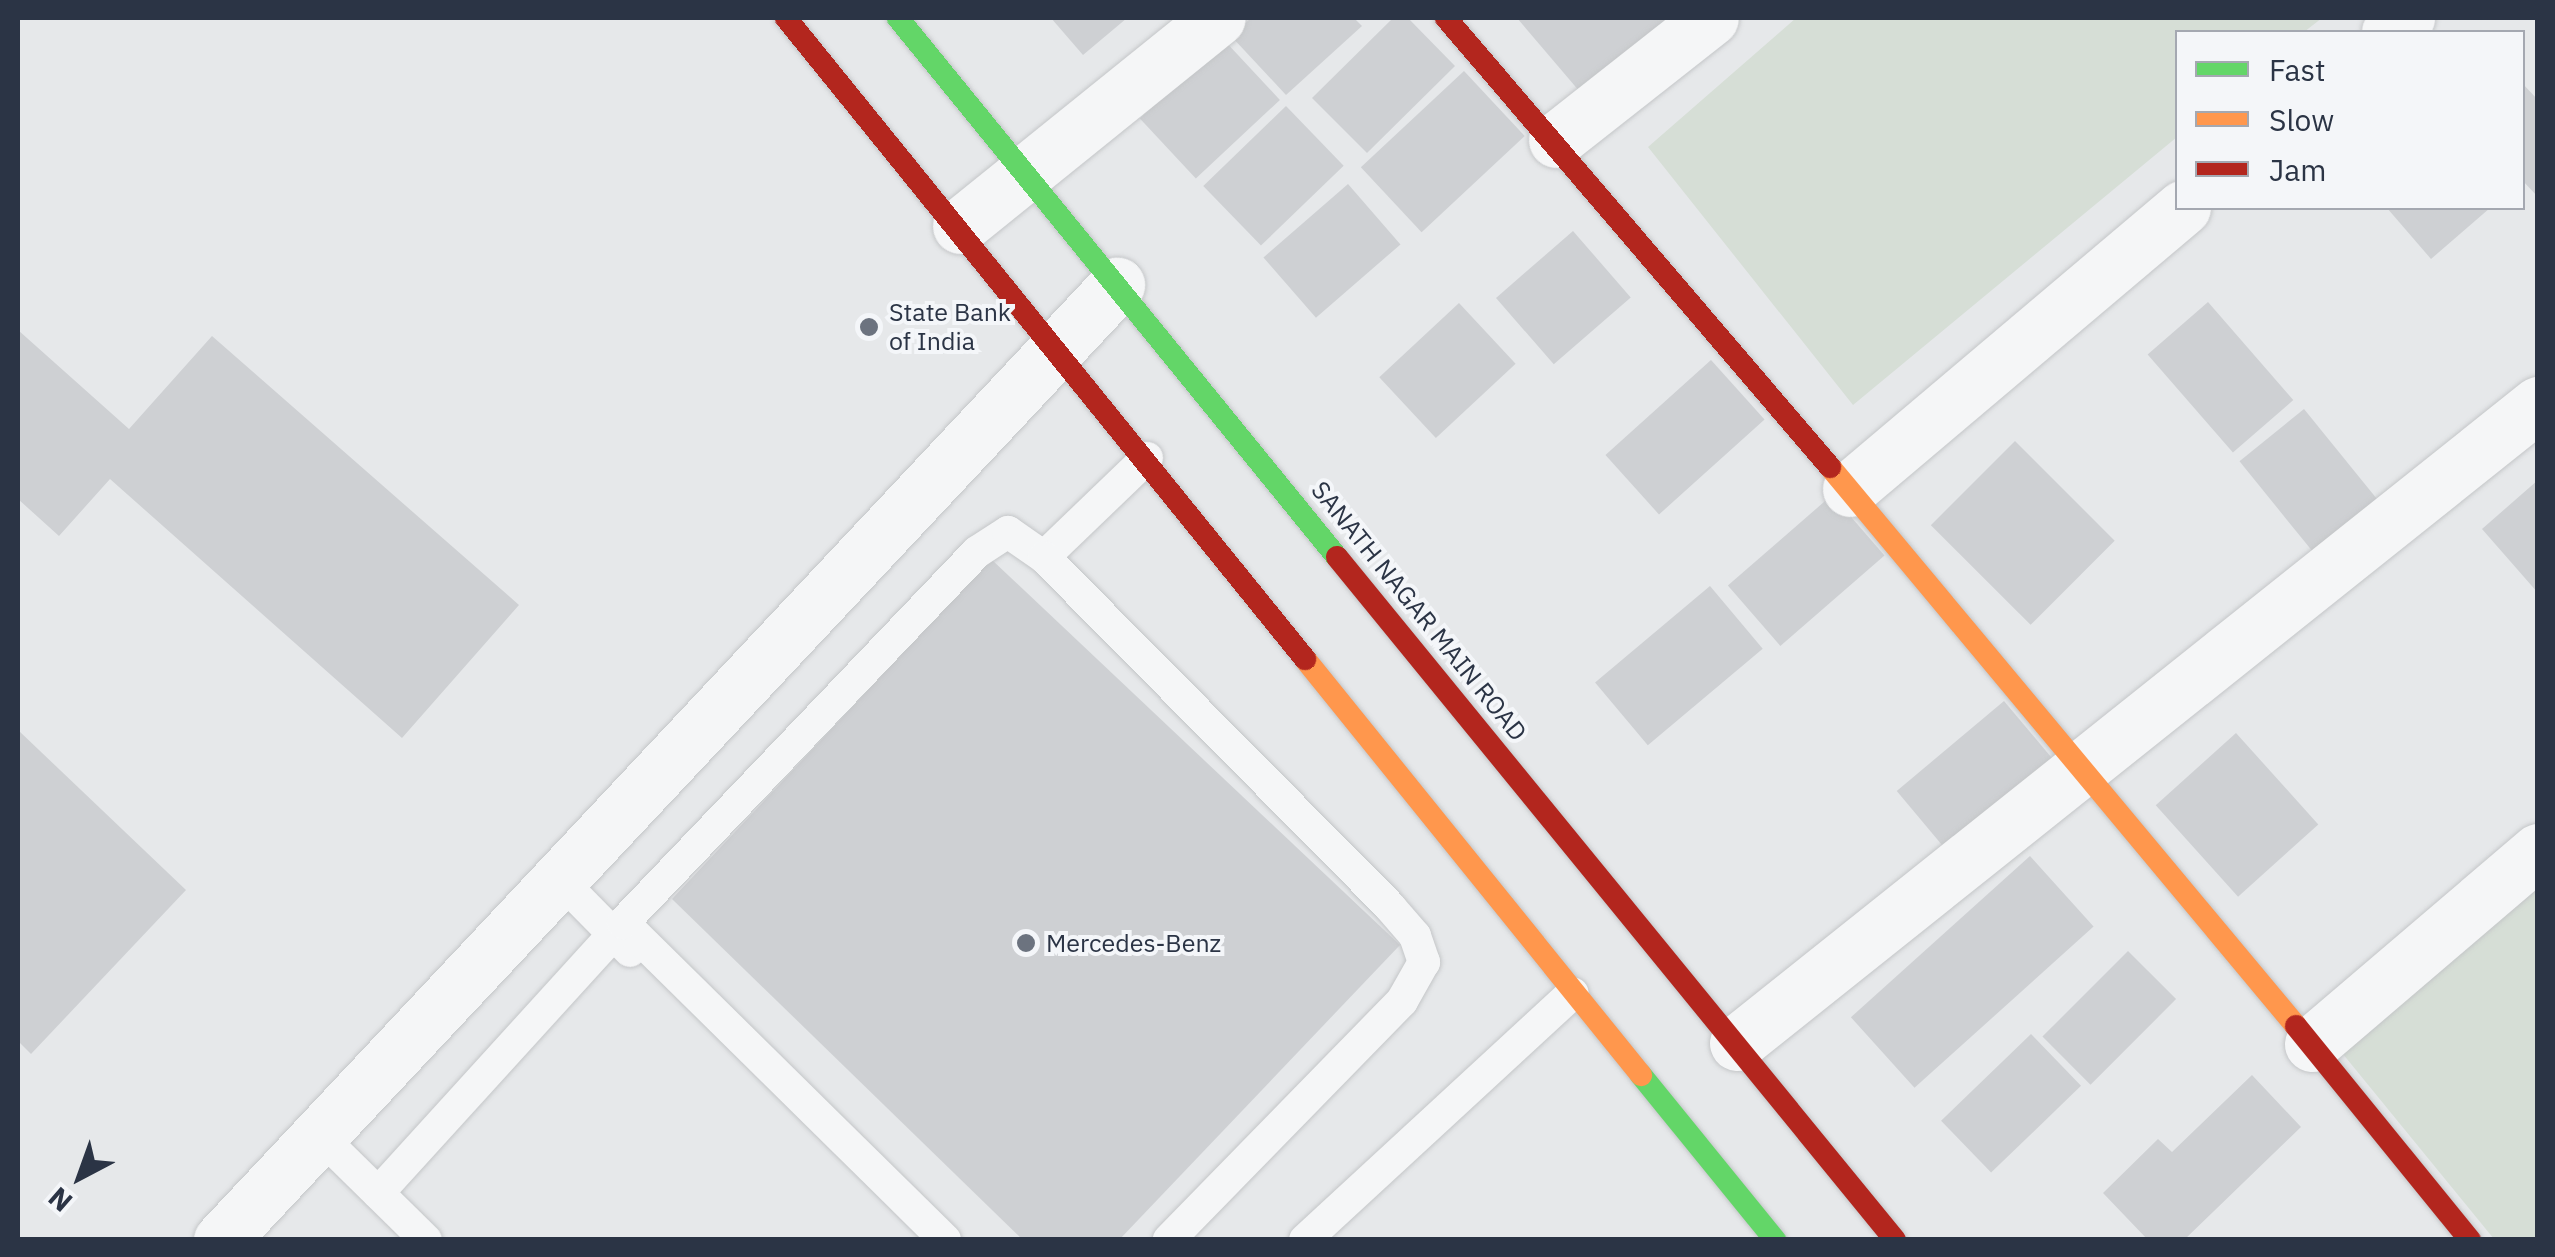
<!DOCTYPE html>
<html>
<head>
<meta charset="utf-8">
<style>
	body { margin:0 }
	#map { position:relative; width:2555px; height:1257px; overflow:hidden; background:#e6e8ea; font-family:"IBM Plex Sans",sans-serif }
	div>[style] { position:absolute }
	.green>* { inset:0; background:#d6ded6 }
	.building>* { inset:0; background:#ced0d3; transform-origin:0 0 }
	.roads { filter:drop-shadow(0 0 2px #c4c6c8) drop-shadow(0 0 2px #c4c6c8) }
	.lane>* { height:32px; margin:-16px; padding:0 16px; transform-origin:16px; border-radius:16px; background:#f5f6f7 }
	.street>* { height:55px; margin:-27.5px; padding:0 27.5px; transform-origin:27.5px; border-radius:27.5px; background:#f5f6f7 }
	.fast>* { height:22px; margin:-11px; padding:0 11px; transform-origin:11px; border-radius:11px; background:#63d668 }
	.slow>* { height:22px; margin:-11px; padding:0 11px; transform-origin:11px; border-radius:11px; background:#ff974d }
	.jam>* { height:22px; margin:-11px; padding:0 11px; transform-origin:11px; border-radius:11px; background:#b3261e }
	.dots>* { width:28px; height:28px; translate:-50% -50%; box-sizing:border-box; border:5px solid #f4f6f9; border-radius:50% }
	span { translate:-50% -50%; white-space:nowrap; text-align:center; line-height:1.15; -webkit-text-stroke:8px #f4f6f9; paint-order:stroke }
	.poi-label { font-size:25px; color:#2b3445 }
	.left { translate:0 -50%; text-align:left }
	.street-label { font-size:25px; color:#2b3445 }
	.frame { position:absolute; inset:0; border:20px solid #2b3445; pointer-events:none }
	.legend { position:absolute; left:2175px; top:30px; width:350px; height:180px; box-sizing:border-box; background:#f4f6f9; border:2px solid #a4a8b1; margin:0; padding:12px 18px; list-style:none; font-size:30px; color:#2b3445 }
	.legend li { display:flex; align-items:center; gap:20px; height:50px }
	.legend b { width:50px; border:2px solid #a4a8b1 }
	.north { position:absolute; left:30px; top:1127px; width:100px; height:100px; -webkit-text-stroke:8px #f4f6f9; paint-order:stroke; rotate:221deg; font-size:28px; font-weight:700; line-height:40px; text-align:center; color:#2b3445 }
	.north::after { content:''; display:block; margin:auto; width:35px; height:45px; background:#2b3445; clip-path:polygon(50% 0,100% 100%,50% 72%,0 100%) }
</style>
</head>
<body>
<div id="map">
	<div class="green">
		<div style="clip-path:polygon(1796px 18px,2322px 18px,2304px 32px,2178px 32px,2177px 137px,1853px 405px,1648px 147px)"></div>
		<div style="clip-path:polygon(2537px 874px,2537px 1239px,2494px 1239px,2338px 1048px)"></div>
	</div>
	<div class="building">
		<div style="clip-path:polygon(1051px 18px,1127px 18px,1083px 55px)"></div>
		<div style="clip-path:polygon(1251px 18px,1354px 18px,1362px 26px,1286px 95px,1231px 36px)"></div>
		<div style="clip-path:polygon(1393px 18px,1408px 18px,1455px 66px,1367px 153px,1312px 98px)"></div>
		<div style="clip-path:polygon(1517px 18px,1684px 18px,1586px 99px)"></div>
		<div style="left:1224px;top:40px;width:82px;height:115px;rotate:47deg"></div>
		<div style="left:1464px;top:71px;width:89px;height:141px;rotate:47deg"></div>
		<div style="clip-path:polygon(2522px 83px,2538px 100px,2538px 197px,2522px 180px)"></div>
		<div style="left:1286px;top:106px;width:83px;height:115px;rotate:46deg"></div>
		<div style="left:1348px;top:184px;width:80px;height:112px;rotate:49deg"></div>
		<div style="clip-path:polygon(2387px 208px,2490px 208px,2431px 259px)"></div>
		<div style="left:1573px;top:231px;width:88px;height:102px;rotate:49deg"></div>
		<div style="left:2208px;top:302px;width:130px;height:80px;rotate:49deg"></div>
		<div style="left:1459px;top:303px;width:83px;height:109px;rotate:47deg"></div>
		<div style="clip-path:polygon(18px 330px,129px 429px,212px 336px,519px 605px,402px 738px,110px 479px,59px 536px,18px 499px)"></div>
		<div style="left:1711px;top:360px;width:80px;height:142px;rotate:48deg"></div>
		<div style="left:2304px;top:409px;width:124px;height:83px;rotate:51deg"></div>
		<div style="left:2015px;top:441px;width:141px;height:119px;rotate:45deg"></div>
		<div style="clip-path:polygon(2538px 480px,2538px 593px,2482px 529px)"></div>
		<div style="left:1832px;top:495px;width:80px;height:138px;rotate:49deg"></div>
		<div style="clip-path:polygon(991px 559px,1400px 945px,1119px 1240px,1023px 1240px,672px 899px)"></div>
		<div style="left:1710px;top:586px;width:82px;height:150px;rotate:50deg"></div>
		<div style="left:2004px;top:701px;width:87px;height:140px;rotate:50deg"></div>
		<div style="clip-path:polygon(18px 730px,186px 890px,31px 1054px,18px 1041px)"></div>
		<div style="left:2236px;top:733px;width:123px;height:108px;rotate:48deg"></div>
		<div style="left:2030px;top:856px;width:95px;height:241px;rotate:48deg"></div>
		<div style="left:2128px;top:951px;width:68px;height:121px;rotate:45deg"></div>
		<div style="left:2031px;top:1034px;width:72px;height:125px;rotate:46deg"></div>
		<div style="clip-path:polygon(2252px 1075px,2301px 1127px,2184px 1240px,2148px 1240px,2103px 1193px,2158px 1139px,2172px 1152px)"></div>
	</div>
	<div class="roads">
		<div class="lane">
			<div style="left:1044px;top:557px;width:143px;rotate:-43.9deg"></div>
			<div style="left:559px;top:879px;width:101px;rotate:45.4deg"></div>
			<div style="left:319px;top:1135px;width:150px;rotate:44.5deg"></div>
			<div style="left:378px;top:1193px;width:349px;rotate:-47.7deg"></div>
			<div style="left:945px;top:1240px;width:452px;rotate:-135.4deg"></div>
			<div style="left:623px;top:923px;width:513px;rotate:-46.34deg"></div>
			<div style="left:977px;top:552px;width:37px;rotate:-33deg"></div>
			<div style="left:1008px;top:532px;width:44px;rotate:34.8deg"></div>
			<div style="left:1044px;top:557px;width:492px;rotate:45.3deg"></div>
			<div style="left:1390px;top:907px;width:38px;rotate:49deg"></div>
			<div style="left:1415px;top:936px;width:28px;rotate:71deg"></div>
			<div style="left:1424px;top:962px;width:45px;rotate:119.4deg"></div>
			<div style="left:1402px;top:1001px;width:334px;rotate:134.3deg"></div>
			<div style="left:1305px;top:1240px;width:364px;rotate:-42.7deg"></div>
		</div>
		<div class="street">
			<div style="left:2389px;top:32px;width:23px;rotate:-38deg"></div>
			<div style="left:1556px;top:140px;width:197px;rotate:-38.2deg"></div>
			<div style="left:960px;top:226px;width:331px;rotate:-38.9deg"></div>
			<div style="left:1850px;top:489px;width:436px;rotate:-40.2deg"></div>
			<div style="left:1737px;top:1043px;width:1025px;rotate:-38.58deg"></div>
			<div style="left:2312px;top:1044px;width:297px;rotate:-40.5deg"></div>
			<div style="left:221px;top:1240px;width:1310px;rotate:-46.83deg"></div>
		</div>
		<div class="fast">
			<div style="left:898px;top:18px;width:695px;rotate:50.84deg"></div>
			<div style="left:1641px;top:1075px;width:213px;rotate:50.9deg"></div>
		</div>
		<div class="slow">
			<div style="left:1830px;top:467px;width:728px;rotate:50.18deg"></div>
			<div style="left:1305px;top:659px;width:535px;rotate:51.07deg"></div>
		</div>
		<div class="jam">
			<div style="left:786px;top:18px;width:825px;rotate:51deg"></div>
			<div style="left:1446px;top:18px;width:591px;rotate:49.46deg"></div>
			<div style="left:1337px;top:557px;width:882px;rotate:50.75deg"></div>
			<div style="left:2296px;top:1026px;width:276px;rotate:50.9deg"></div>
		</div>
	</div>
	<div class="dots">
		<div style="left:869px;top:327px;background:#6c737f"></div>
		<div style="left:1026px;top:943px;background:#6c737f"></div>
	</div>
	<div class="poi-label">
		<span class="left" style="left:889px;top:327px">State Bank<br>of India</span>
		<span class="left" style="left:1046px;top:943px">Mercedes-Benz</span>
	</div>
	<div class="street-label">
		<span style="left:1419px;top:611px;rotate:51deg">SANATH NAGAR MAIN ROAD</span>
	</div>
	<div class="frame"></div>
	<ul class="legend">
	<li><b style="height:12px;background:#63d668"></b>Fast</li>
	<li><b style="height:12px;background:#ff974d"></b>Slow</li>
	<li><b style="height:12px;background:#b3261e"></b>Jam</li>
	</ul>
	<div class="north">N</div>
</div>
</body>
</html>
